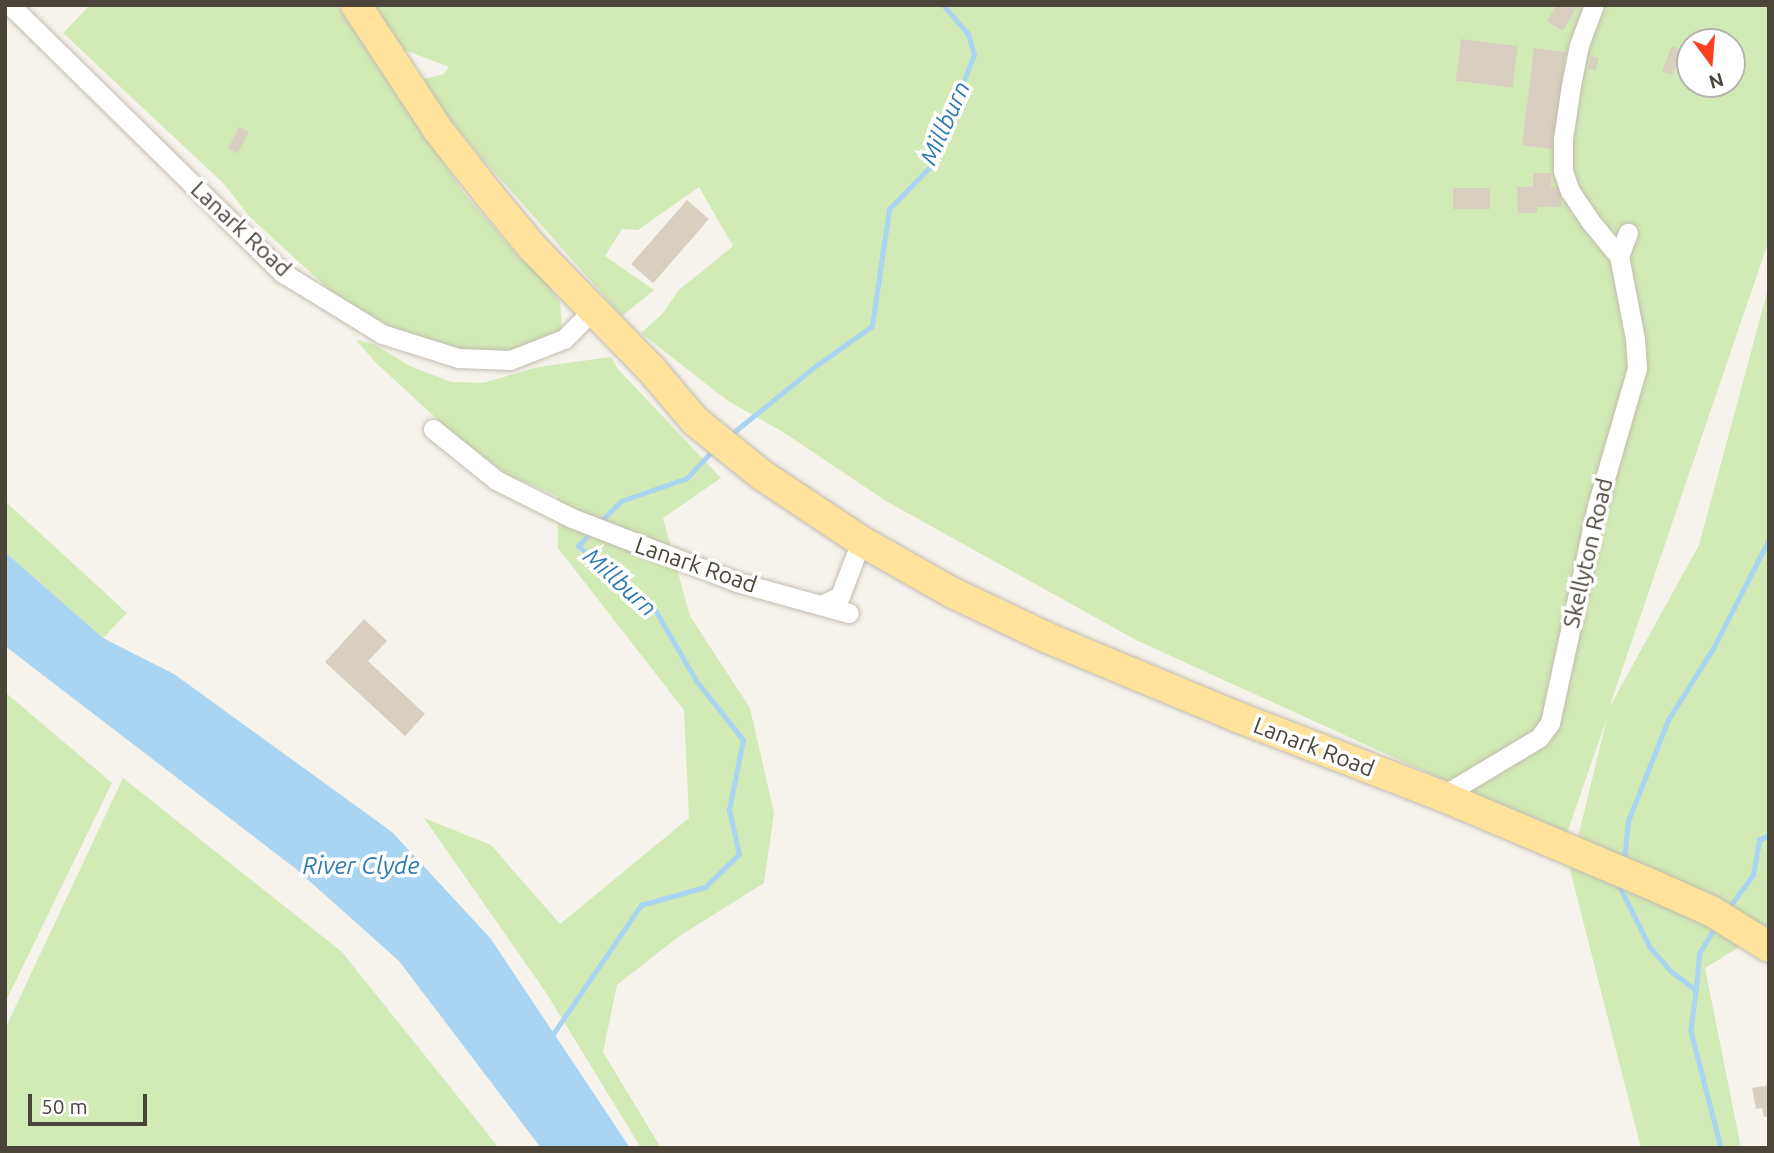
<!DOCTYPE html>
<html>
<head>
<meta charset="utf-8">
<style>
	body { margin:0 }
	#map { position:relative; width:1774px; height:1153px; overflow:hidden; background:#f6f3ec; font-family:Ubuntu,sans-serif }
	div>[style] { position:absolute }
	.green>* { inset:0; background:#d2eab5 }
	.water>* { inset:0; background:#a9d4f2 }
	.stream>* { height:4.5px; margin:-2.25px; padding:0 2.25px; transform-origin:2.25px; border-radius:2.25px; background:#a9d4f2 }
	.building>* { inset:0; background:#d8cfc1; transform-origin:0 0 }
	.roads { filter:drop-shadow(0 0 2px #c2bbae) drop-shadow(0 0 2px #c2bbae) }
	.street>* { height:19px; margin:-9.5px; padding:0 9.5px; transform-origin:9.5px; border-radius:9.5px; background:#fff }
	.primary>* { height:30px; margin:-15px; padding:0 15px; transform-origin:15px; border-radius:15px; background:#ffe39c }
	span { translate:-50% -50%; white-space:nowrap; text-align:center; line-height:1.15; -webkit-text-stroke:7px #fff; paint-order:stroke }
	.street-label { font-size:23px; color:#4b4439 }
	.water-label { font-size:24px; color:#2e7ab2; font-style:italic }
	.frame { position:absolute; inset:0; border:7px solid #4b4439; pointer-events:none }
	.north { position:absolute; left:1676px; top:28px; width:70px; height:70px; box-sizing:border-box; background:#fff; border:2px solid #b7b4b0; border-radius:50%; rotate:164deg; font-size:19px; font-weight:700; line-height:28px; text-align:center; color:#4b4439 }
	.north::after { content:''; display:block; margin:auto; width:24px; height:32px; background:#fc3f1d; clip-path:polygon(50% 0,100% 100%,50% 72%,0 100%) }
	.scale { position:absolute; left:28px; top:1094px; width:119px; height:32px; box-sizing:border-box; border:4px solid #4b4439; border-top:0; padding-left:9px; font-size:21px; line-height:24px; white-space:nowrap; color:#4b4439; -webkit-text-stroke:5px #fff; paint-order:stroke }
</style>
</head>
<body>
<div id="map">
	<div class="green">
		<div style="clip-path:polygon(90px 5px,337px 5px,464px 193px,517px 255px,545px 280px,560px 302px,562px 328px,555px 337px,513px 353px,448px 349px,399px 331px,336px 296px,250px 217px,224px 184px,63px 33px)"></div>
		<div style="clip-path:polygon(evenodd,371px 5px,1769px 5px,1769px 240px,1609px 708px,1699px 545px,1769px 285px,1769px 929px,1705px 968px,1741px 1148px,1641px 1148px,1570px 870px,1607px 718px,1566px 836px,1136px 640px,886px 501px,783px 432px,728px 401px,641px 333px,662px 314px,679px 290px,733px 246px,699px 187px,638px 230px,622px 229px,605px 256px,654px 290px,622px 316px,480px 156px,431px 96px,424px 79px,444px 74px,449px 67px,402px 49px,371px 5px,1690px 42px,1732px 42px,1732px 84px,1690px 84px,1690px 42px)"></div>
		<div style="clip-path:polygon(356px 340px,374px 344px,410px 366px,451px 382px,483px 383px,538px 367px,611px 357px,618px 369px,721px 478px,663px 518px,690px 616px,750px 708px,774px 813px,764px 883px,678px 937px,617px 985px,603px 1052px,661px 1148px,641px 1148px,547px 994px,424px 818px,491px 845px,560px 924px,689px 818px,684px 710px,558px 548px,557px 496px,506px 474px,448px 429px,376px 363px)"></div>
		<div style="clip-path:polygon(5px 501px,127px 613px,103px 638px,5px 552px)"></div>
		<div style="clip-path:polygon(5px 692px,112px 783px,5px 1003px)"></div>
		<div style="clip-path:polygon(123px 778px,342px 952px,499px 1148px,5px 1148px,5px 1029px)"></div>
	</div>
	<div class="water">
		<div style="clip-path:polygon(5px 552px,103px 638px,174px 674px,392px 832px,491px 939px,630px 1148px,541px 1148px,399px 961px,296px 869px,5px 646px)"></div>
	</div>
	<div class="stream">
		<div style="left:729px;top:436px;width:113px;rotate:-38.9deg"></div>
		<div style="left:817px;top:365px;width:67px;rotate:-35.3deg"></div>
		<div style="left:872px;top:326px;width:118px;rotate:-81.7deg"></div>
		<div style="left:889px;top:209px;width:59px;rotate:-45.7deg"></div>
		<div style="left:930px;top:167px;width:120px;rotate:-68.6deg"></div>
		<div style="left:974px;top:55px;width:22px;rotate:-106deg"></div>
		<div style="left:968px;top:34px;width:38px;rotate:-131deg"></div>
		<div style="left:599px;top:523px;width:31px;rotate:-45deg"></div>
		<div style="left:621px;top:501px;width:70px;rotate:-19.2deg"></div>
		<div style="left:687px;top:478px;width:41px;rotate:-47deg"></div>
		<div style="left:1624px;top:861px;width:40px;rotate:-84.3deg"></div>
		<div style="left:1628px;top:821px;width:109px;rotate:-68.4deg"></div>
		<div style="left:1668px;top:720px;width:86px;rotate:-57.8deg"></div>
		<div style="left:1714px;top:647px;width:121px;rotate:-63deg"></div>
		<div style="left:1621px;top:884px;width:5px;rotate:90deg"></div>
		<div style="left:1621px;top:889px;width:65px;rotate:63.4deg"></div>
		<div style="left:1650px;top:947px;width:32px;rotate:49deg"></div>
		<div style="left:1671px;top:971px;width:31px;rotate:37deg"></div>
		<div style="left:1696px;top:990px;width:41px;rotate:97deg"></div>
		<div style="left:1691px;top:1031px;width:121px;rotate:75.6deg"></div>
		<div style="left:1727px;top:910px;width:44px;rotate:-53.4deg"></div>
		<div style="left:1753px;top:875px;width:36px;rotate:-80deg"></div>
		<div style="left:1759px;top:840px;width:11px;rotate:-27deg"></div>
		<div style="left:1696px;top:989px;width:36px;rotate:-85deg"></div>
		<div style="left:1699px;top:953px;width:32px;rotate:-58deg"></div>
		<div style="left:553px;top:1034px;width:156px;rotate:-55.7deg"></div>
		<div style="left:641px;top:905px;width:66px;rotate:-15.7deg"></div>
		<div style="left:705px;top:887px;width:47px;rotate:-44.1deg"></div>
		<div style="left:739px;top:854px;width:45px;rotate:-102.8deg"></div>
		<div style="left:729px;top:810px;width:71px;rotate:-78.7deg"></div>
		<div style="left:743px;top:740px;width:75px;rotate:-128.5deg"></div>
		<div style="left:696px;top:681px;width:82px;rotate:-120deg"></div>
		<div style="left:655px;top:610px;width:100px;rotate:-140.3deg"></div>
		<div style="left:578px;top:546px;width:19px;rotate:-47deg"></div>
	</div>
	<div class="building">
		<div style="clip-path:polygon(1557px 5px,1578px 5px,1563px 31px,1547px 21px)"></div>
		<div style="left:1461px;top:39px;width:57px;height:42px;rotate:7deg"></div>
		<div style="left:1672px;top:46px;width:11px;height:27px;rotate:22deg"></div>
		<div style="left:1534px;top:48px;width:32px;height:98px;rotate:7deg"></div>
		<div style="left:1591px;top:56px;width:8px;height:13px;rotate:14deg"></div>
		<div style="left:239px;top:127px;width:11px;height:24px;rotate:27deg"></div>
		<div style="clip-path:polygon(1533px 173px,1551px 173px,1551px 187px,1561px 187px,1561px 207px,1537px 207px,1537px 213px,1518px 213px,1517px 187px,1533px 187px)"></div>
		<div style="left:1490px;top:188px;width:21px;height:37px;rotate:90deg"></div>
		<div style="left:687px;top:200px;width:29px;height:85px;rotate:41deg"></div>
		<div style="clip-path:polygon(364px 619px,387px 641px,368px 661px,425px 714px,405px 736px,325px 662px)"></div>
		<div style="clip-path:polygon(1769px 1085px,1769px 1116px,1764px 1117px,1762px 1108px,1756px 1109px,1752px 1088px)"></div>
	</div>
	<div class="roads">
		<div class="street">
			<div style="left:10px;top:5px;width:383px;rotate:44.5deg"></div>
			<div style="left:283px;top:273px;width:116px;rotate:31.6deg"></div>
			<div style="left:382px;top:334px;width:80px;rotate:17.5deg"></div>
			<div style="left:458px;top:358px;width:52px;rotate:2.2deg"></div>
			<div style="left:510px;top:360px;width:58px;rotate:-21.3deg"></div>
			<div style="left:564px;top:339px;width:40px;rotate:-45deg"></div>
			<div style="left:1594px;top:5px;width:43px;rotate:110.6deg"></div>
			<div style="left:1579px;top:45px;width:41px;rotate:101.3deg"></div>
			<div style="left:1571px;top:85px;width:55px;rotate:98.4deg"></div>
			<div style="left:1563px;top:139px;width:32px;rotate:90deg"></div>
			<div style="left:1563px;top:171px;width:21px;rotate:71deg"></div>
			<div style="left:1570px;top:191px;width:36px;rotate:56deg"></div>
			<div style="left:1590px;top:221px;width:45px;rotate:50.4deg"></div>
			<div style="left:433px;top:429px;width:81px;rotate:39deg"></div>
			<div style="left:496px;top:480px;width:85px;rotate:26.6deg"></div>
			<div style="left:572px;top:518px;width:177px;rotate:21.2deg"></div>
			<div style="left:737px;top:582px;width:116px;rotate:15.5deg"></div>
			<div style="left:821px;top:605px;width:21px;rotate:-25deg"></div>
			<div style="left:840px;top:596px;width:59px;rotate:-69.1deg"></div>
			<div style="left:1442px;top:796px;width:113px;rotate:-30.9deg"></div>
			<div style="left:1539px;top:738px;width:19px;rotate:-54deg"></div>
			<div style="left:1550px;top:723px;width:222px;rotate:-77.8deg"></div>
			<div style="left:1597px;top:506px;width:144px;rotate:-73.8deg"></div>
			<div style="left:1637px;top:368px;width:29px;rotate:-94deg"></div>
			<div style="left:1635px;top:339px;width:85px;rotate:-100.9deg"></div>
			<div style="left:1619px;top:256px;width:25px;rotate:-69deg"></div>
		</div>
		<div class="primary">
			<div style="left:356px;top:5px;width:149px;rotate:56.7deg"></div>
			<div style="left:438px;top:130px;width:84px;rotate:51.8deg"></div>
			<div style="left:490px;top:196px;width:66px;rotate:50.5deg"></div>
			<div style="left:532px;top:247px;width:170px;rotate:45.7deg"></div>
			<div style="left:651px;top:369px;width:68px;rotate:49.8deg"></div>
			<div style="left:695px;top:421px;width:86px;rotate:38.9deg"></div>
			<div style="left:762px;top:475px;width:119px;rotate:33.7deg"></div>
			<div style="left:861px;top:541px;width:106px;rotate:29.5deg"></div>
			<div style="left:953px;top:593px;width:107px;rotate:25.4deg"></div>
			<div style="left:1050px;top:639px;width:203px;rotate:22.6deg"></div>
			<div style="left:1237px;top:717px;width:220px;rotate:21.1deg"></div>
			<div style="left:1442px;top:796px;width:233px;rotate:22.9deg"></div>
			<div style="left:1657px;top:887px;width:59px;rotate:24deg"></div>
			<div style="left:1711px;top:911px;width:68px;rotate:31.8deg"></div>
		</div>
	</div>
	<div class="street-label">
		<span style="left:241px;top:229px;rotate:43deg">Lanark Road</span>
		<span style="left:1588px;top:553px;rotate:-77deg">Skellyton Road</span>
		<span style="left:696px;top:565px;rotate:19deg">Lanark Road</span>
		<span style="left:1314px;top:747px;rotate:21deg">Lanark Road</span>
	</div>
	<div class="water-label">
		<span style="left:945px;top:123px;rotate:-66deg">Millburn</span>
		<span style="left:620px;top:582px;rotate:42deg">Millburn</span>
		<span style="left:361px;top:866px">River Clyde</span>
	</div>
	<div class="frame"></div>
	<div class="north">N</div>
	<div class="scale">50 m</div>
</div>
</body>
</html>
